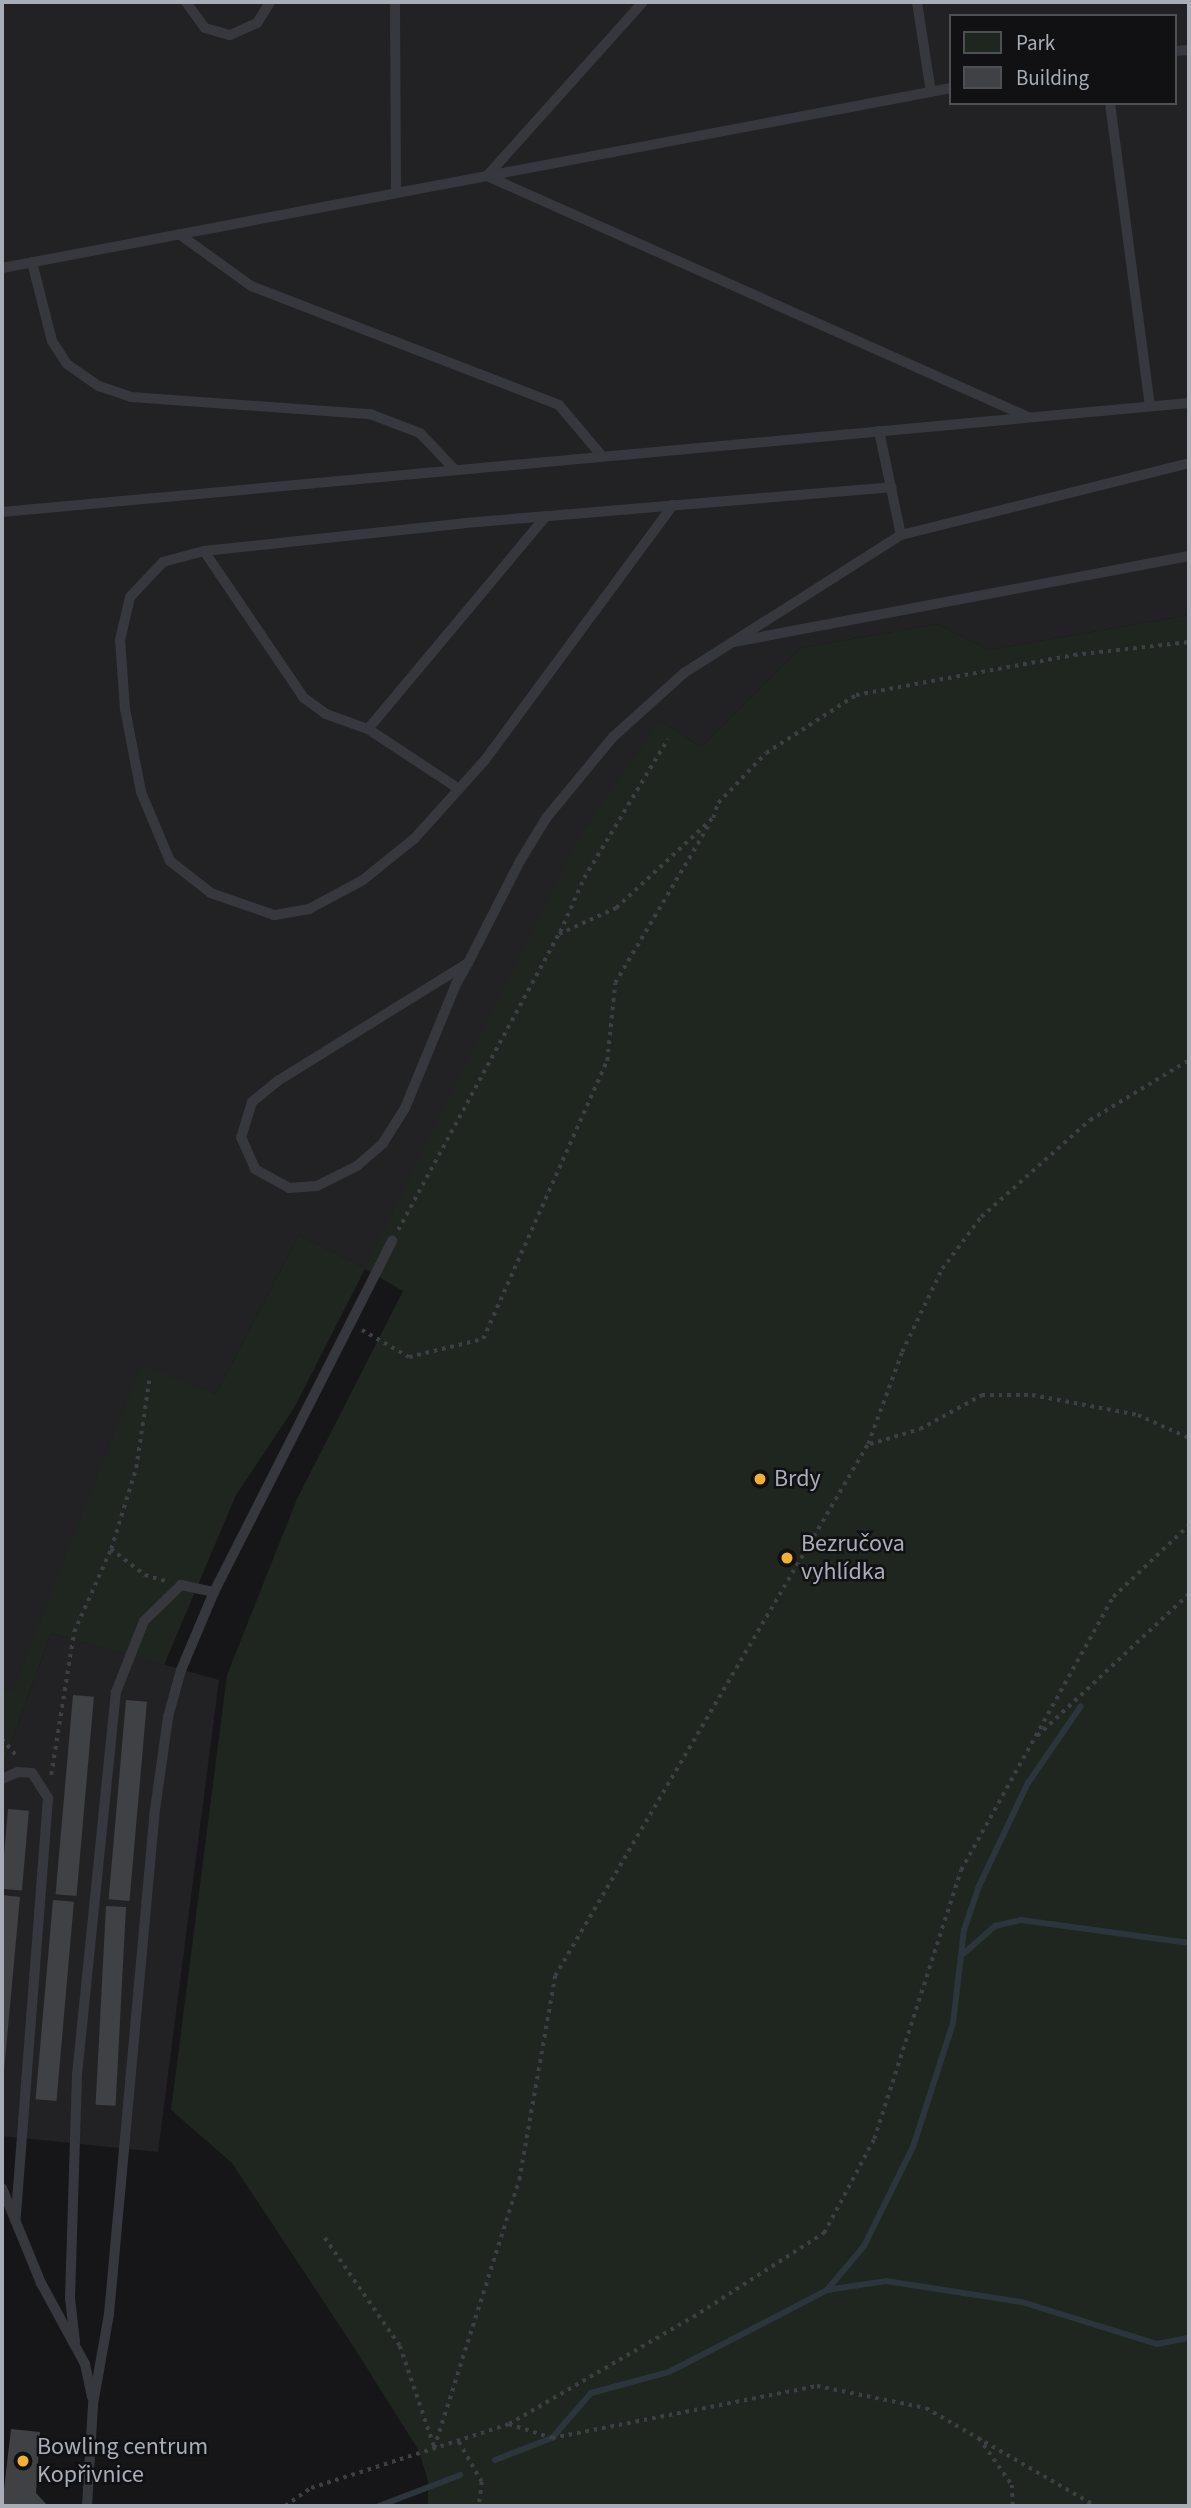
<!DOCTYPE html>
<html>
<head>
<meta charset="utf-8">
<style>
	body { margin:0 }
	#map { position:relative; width:1191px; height:2508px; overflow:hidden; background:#161618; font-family:"Source Sans 3",sans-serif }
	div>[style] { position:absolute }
	.built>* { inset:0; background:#222225 }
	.green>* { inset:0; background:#1e261f }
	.stream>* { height:6px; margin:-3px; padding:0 3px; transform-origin:3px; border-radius:3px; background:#2c353c }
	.building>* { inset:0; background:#404145; transform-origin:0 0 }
	.path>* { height:3.5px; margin-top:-1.75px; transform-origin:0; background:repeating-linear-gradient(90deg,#3d3f44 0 3.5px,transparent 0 8.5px) }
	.lane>* { height:10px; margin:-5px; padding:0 5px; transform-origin:5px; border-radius:5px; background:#37383d }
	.dots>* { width:19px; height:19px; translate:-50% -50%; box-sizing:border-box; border:4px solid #111113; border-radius:50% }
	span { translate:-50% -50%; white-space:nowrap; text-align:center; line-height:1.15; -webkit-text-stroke:5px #111113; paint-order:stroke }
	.poi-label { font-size:24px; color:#a8adb8 }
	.left { translate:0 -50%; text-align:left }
	.frame { position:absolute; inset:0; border:4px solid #a8adb8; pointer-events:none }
	.legend { position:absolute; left:949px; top:14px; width:228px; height:91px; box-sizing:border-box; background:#111113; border:2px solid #4d4f55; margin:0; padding:9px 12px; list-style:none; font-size:21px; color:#a8adb8 }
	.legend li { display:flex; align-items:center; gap:14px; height:35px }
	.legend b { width:35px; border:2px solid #4d4f55 }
</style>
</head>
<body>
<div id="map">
	<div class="built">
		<div style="clip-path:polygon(evenodd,2px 2px,1189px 2px,1189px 615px,989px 650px,937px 624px,801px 648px,701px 747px,660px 721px,365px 1268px,299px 1235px,216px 1394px,141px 1366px,12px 1693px,2px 1689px,2px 2px,951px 16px,1175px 16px,1175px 103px,951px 103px,951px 16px)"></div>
		<div style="clip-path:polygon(51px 1633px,219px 1680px,158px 2152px,2px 2136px,2px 1768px)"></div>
	</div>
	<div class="green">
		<div style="clip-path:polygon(1189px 615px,1189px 2506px,428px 2506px,428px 2481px,419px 2451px,355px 2349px,232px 2163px,171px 2110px,227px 1675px,297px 1499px,403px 1291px,365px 1269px,294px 1408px,236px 1495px,164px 1665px,51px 1633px,2px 1768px,2px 1689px,12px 1692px,141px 1365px,216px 1394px,299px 1235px,365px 1268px,578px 839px,660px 721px,701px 747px,801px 648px,937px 624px,989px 650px)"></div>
	</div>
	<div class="stream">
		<div style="left:962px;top:1955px;width:44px;rotate:-41.3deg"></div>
		<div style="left:995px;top:1926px;width:27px;rotate:-13deg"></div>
		<div style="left:1021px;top:1920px;width:170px;rotate:7.8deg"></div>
		<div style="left:827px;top:2290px;width:60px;rotate:-8.7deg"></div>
		<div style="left:886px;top:2281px;width:138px;rotate:8.8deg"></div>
		<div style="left:1022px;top:2302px;width:141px;rotate:17.3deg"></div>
		<div style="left:1157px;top:2344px;width:33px;rotate:-11deg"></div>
		<div style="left:495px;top:2460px;width:61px;rotate:-21.1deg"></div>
		<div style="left:552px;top:2438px;width:60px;rotate:-49.1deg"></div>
		<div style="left:591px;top:2393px;width:81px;rotate:-15.1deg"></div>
		<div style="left:669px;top:2372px;width:178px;rotate:-27.4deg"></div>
		<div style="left:827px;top:2290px;width:57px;rotate:-49.9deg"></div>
		<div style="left:864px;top:2246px;width:110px;rotate:-63.7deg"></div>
		<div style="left:913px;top:2147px;width:130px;rotate:-72.1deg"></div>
		<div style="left:953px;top:2023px;width:94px;rotate:-83.3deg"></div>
		<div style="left:964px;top:1930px;width:46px;rotate:-71.2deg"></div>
		<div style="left:979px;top:1886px;width:114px;rotate:-64.6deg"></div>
		<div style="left:1028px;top:1783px;width:93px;rotate:-55.5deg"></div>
		<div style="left:379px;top:2506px;width:87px;rotate:-20.9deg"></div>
	</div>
	<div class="building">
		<div style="left:73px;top:1695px;width:21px;height:200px;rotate:5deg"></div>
		<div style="left:126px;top:1700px;width:21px;height:200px;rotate:5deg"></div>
		<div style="left:8px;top:1809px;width:21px;height:80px;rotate:5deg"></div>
		<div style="clip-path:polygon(2px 1895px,20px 1897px,4px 2071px,2px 2071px)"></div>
		<div style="left:53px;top:1900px;width:21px;height:200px;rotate:5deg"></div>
		<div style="left:106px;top:1906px;width:20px;height:199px;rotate:3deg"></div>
		<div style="clip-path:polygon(11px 2429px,40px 2432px,36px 2493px,48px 2506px,2px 2506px)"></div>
	</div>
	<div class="path">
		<div style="left:560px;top:932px;width:59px;rotate:-66deg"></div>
		<div style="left:584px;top:878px;width:162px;rotate:-58.9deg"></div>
		<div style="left:398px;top:1230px;width:337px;rotate:-61.5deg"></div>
		<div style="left:559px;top:934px;width:63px;rotate:-24.5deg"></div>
		<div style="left:616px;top:908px;width:132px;rotate:-42.9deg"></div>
		<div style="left:713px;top:818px;width:16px;rotate:-72deg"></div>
		<div style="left:718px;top:803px;width:69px;rotate:-46.2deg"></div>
		<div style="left:766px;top:753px;width:107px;rotate:-32.8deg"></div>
		<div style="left:856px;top:695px;width:222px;rotate:-10.4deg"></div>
		<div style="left:1074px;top:655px;width:116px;rotate:-6.4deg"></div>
		<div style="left:362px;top:1330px;width:54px;rotate:29.9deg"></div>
		<div style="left:409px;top:1357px;width:76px;rotate:-13.7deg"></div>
		<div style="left:483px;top:1339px;width:304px;rotate:-66deg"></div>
		<div style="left:607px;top:1061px;width:78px;rotate:-84.1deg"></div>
		<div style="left:615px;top:983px;width:186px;rotate:-59.3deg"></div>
		<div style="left:870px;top:1444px;width:52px;rotate:-16.7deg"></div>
		<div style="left:920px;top:1429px;width:71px;rotate:-28.7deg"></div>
		<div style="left:982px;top:1395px;width:50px"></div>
		<div style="left:1032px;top:1395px;width:108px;rotate:10.7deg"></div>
		<div style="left:1138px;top:1415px;width:56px;rotate:24.3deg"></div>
		<div style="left:111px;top:1549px;width:43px;rotate:37.4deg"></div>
		<div style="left:145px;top:1575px;width:22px;rotate:16deg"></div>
		<div style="left:1037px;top:1736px;width:208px;rotate:-43.1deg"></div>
		<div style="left:2px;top:1739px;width:23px;rotate:49deg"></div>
		<div style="left:51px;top:1775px;width:145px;rotate:-80.9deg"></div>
		<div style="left:74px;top:1632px;width:91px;rotate:-66deg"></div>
		<div style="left:111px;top:1549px;width:85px;rotate:-72.8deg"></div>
		<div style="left:136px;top:1468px;width:88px;rotate:-81.5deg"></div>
		<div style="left:325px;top:2238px;width:131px;rotate:55.2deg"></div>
		<div style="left:400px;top:2346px;width:106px;rotate:71.2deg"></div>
		<div style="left:509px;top:2424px;width:45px;rotate:18deg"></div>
		<div style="left:552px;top:2438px;width:270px;rotate:-11.1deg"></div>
		<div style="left:817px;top:2386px;width:111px;rotate:11.4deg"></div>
		<div style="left:926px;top:2408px;width:196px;rotate:30deg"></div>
		<div style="left:979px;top:2438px;width:57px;rotate:54.9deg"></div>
		<div style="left:1012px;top:2485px;width:21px;rotate:87deg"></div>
		<div style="left:459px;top:2442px;width:46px;rotate:60.1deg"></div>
		<div style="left:482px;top:2482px;width:24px;rotate:97deg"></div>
		<div style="left:434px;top:2448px;width:281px;rotate:-72.4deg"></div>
		<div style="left:519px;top:2180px;width:207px;rotate:-80deg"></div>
		<div style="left:555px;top:1976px;width:617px;rotate:-59.53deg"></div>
		<div style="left:868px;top:1444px;width:98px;rotate:-69.7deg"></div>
		<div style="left:902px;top:1352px;width:92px;rotate:-64.3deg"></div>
		<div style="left:942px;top:1269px;width:65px;rotate:-53.1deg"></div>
		<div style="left:981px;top:1217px;width:146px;rotate:-41.7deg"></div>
		<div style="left:1090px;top:1120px;width:116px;rotate:-31.2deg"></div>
		<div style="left:285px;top:2506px;width:32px;rotate:-35deg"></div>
		<div style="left:311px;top:2488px;width:208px;rotate:-17.9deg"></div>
		<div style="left:509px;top:2424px;width:213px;rotate:-30.2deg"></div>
		<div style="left:693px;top:2317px;width:156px;rotate:-32.7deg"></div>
		<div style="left:824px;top:2233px;width:106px;rotate:-62deg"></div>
		<div style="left:874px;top:2139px;width:283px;rotate:-72.1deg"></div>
		<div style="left:961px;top:1870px;width:312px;rotate:-60.9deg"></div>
		<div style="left:1113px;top:1597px;width:105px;rotate:-43.5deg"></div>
	</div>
	<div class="lane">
		<div style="left:186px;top:2px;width:32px;rotate:54deg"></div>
		<div style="left:205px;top:28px;width:26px;rotate:16deg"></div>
		<div style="left:230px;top:35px;width:30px;rotate:-24deg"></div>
		<div style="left:257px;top:23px;width:25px;rotate:-58deg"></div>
		<div style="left:395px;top:2px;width:191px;rotate:89.7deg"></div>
		<div style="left:643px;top:2px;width:234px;rotate:131.9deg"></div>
		<div style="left:487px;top:176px;width:590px;rotate:24deg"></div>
		<div style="left:917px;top:2px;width:91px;rotate:81.2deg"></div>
		<div style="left:1175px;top:51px;width:14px;rotate:-4deg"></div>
		<div style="left:1110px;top:103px;width:306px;rotate:82.5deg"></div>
		<div style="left:179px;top:234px;width:89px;rotate:35.8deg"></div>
		<div style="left:251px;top:286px;width:330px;rotate:21.1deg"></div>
		<div style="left:559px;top:405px;width:67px;rotate:49.9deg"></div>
		<div style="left:32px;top:262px;width:81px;rotate:75.8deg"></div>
		<div style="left:52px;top:341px;width:27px;rotate:57deg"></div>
		<div style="left:67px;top:364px;width:39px;rotate:35deg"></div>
		<div style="left:99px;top:386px;width:34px;rotate:19deg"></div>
		<div style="left:131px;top:397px;width:240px;rotate:4.1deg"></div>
		<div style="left:370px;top:414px;width:53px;rotate:20.8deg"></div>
		<div style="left:420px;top:433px;width:51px;rotate:46.6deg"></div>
		<div style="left:2px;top:268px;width:966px;rotate:-10.74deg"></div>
		<div style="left:879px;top:431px;width:106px;rotate:78.1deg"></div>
		<div style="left:673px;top:505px;width:317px;rotate:126.4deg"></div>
		<div style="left:485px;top:760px;width:105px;rotate:131.9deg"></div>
		<div style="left:415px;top:838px;width:67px;rotate:141.1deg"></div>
		<div style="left:363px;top:880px;width:61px;rotate:151.8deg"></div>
		<div style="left:309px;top:909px;width:36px;rotate:170deg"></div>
		<div style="left:274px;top:915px;width:67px;rotate:-160.8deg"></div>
		<div style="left:211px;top:893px;width:52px;rotate:-142deg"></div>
		<div style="left:170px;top:861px;width:75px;rotate:-112.8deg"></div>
		<div style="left:141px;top:792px;width:85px;rotate:-100.9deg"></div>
		<div style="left:125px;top:709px;width:69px;rotate:-94.1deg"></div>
		<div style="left:120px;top:640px;width:44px;rotate:-76.9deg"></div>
		<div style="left:130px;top:597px;width:48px;rotate:-46.7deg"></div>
		<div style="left:163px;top:562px;width:42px;rotate:-15deg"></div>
		<div style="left:204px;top:551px;width:262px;rotate:-6.1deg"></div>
		<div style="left:465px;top:523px;width:428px;rotate:-4.8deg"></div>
		<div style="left:2px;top:512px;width:1192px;rotate:-5.25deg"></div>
		<div style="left:204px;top:551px;width:178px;rotate:55.8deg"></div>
		<div style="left:304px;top:698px;width:27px;rotate:36deg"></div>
		<div style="left:326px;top:714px;width:45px;rotate:19.7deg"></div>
		<div style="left:368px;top:729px;width:109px;rotate:33.4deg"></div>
		<div style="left:734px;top:642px;width:463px;rotate:-10.7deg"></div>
		<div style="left:368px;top:729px;width:278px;rotate:-50.1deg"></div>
		<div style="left:468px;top:963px;width:222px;rotate:148.2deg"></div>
		<div style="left:279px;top:1080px;width:35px;rotate:141deg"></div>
		<div style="left:252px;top:1102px;width:37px;rotate:107deg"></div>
		<div style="left:241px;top:1137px;width:35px;rotate:66deg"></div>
		<div style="left:255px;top:1169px;width:39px;rotate:29deg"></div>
		<div style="left:289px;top:1188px;width:28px;rotate:-4deg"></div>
		<div style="left:317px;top:1186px;width:45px;rotate:-26.6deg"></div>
		<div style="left:357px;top:1166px;width:35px;rotate:-41deg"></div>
		<div style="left:383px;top:1143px;width:41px;rotate:-57.8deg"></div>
		<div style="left:405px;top:1108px;width:134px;rotate:-67.6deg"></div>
		<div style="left:456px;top:984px;width:24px;rotate:-60deg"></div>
		<div style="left:468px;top:963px;width:114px;rotate:-63deg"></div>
		<div style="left:520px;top:861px;width:52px;rotate:-58.5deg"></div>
		<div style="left:547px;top:817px;width:104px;rotate:-50.5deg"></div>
		<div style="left:613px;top:737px;width:96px;rotate:-42deg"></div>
		<div style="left:684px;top:673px;width:257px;rotate:-32.5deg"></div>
		<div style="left:901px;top:535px;width:297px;rotate:-14deg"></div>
		<div style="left:2px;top:1779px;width:17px;rotate:-24deg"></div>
		<div style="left:18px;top:1772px;width:14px;rotate:4deg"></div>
		<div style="left:32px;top:1773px;width:30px;rotate:57deg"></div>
		<div style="left:48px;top:1798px;width:421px;rotate:94.4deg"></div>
		<div style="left:2px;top:2188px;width:103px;rotate:67.7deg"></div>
		<div style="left:41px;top:2283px;width:92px;rotate:61.5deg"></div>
		<div style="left:85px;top:2364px;width:34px;rotate:78deg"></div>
		<div style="left:75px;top:2342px;width:44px;rotate:-96.5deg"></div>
		<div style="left:70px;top:2298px;width:223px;rotate:-88.2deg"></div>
		<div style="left:77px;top:2075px;width:385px;rotate:-84.2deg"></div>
		<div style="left:116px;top:1692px;width:76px;rotate:-68.5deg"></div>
		<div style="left:144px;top:1621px;width:52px;rotate:-44.2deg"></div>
		<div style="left:181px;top:1585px;width:34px;rotate:12deg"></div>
		<div style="left:87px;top:2506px;width:102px;rotate:-86.6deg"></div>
		<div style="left:93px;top:2404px;width:91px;rotate:-79.9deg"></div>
		<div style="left:109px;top:2314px;width:499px;rotate:-84.8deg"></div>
		<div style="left:154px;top:1817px;width:101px;rotate:-82deg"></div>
		<div style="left:168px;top:1717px;width:49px;rotate:-74.5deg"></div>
		<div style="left:181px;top:1670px;width:85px;rotate:-67.1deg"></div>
		<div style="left:214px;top:1592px;width:394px;rotate:-63.1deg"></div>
	</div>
	<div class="dots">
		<div style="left:760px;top:1479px;background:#f2b134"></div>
		<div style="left:787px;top:1558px;background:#f2b134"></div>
		<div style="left:23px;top:2461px;background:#f2b134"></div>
	</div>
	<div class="poi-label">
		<span class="left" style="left:774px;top:1479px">Brdy</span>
		<span class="left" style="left:801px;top:1558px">Bezručova<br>vyhlídka</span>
		<span class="left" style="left:37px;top:2461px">Bowling centrum<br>Kopřivnice</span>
	</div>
	<div class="frame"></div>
	<ul class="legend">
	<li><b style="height:19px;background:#1e261f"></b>Park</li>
	<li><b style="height:19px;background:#404145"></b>Building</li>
	</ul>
</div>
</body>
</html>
